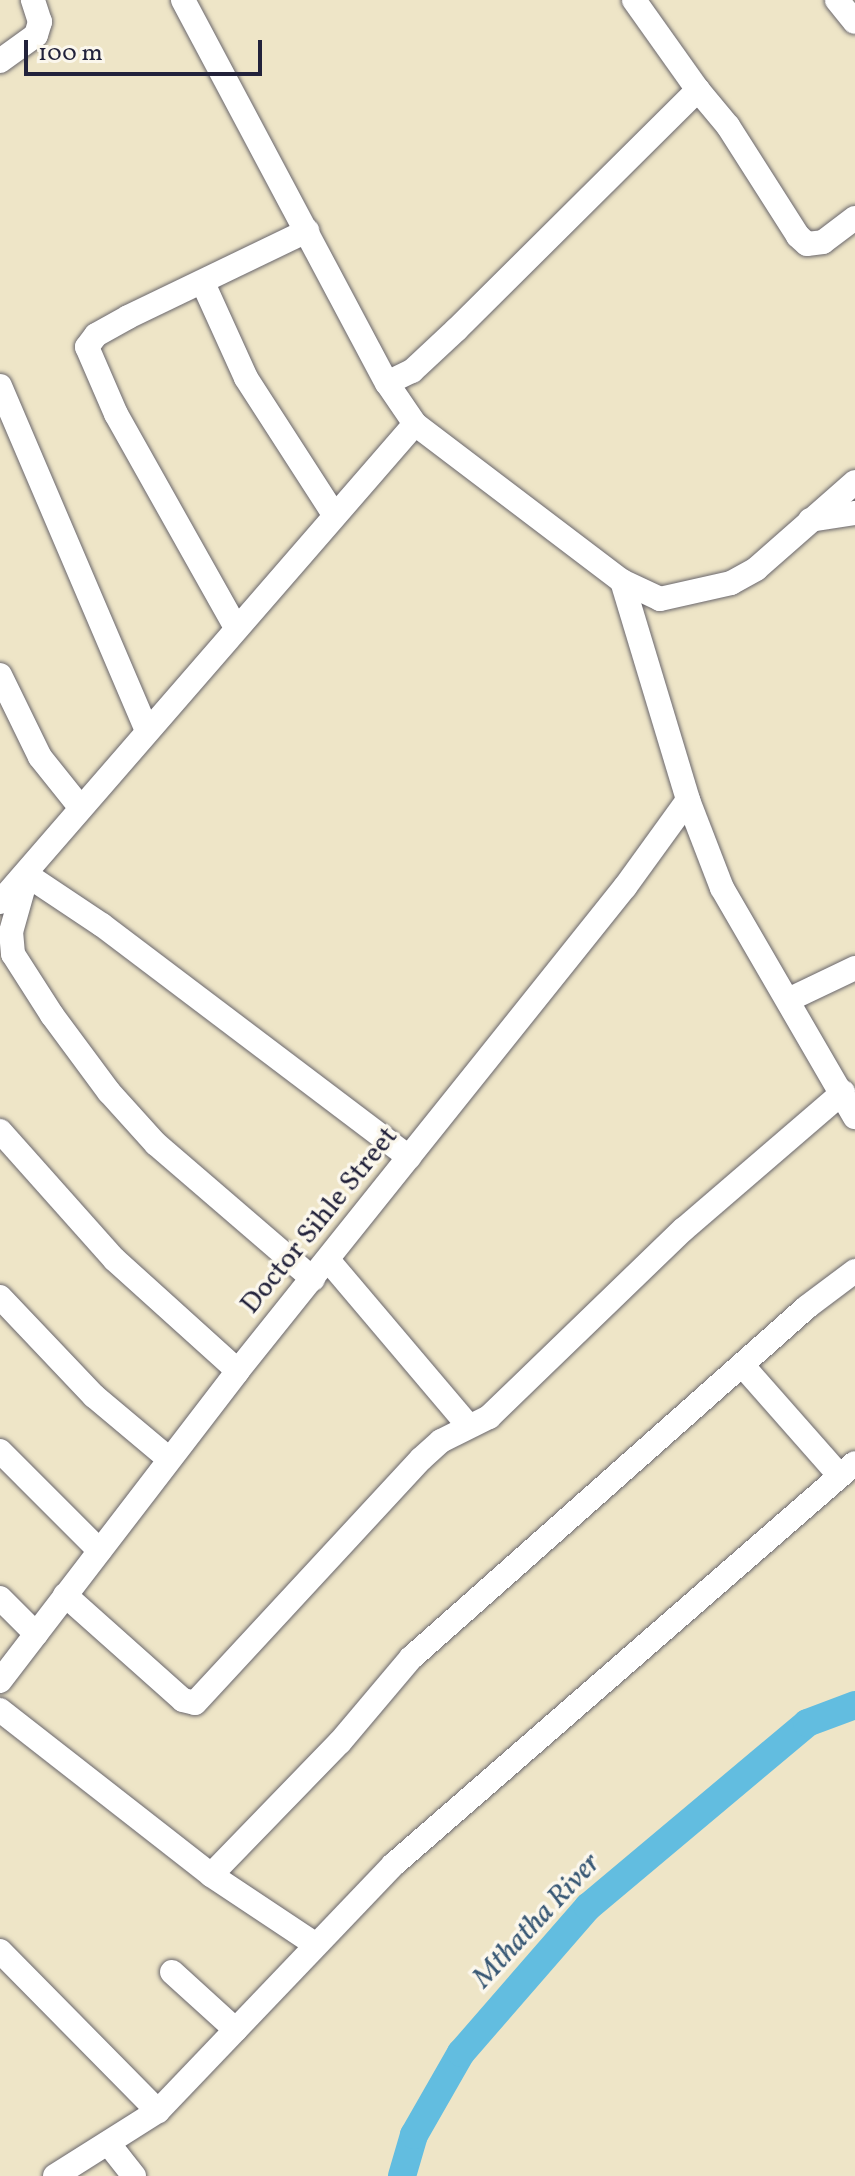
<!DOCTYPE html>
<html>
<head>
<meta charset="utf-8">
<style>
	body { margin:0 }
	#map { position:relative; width:855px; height:2176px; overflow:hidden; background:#eee5c7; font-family:Vollkorn,serif }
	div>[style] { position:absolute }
	.river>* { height:28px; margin:-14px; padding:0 14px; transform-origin:14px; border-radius:14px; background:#62bde0 }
	.roads { filter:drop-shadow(0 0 2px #69666c) drop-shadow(0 0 2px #69666c) }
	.minor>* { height:24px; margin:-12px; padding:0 12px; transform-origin:12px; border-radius:12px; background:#fff }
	span { translate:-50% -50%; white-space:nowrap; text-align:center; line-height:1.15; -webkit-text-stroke:7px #fbf7ec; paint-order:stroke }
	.street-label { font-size:28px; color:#22223b }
	.water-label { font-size:30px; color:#385875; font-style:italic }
	.scale { position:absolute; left:24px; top:40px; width:238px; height:36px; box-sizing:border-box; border:4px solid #22223b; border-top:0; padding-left:10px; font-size:24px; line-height:28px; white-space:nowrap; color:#22223b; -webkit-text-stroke:6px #fbf7ec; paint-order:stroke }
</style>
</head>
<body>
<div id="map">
	<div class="river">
		<div style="left:402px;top:2176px;width:43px;rotate:-73.7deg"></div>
		<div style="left:414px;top:2135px;width:95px;rotate:-60.2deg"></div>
		<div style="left:461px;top:2053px;width:194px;rotate:-49deg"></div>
		<div style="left:588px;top:1907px;width:286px;rotate:-40deg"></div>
		<div style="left:807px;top:1723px;width:51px;rotate:-20.6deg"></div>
	</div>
	<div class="roads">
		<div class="minor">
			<div style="left:183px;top:0;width:434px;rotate:62deg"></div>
			<div style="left:387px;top:383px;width:50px;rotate:55.7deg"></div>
			<div style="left:415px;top:424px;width:260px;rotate:37.2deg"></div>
			<div style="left:622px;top:581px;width:42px;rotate:25.3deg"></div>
			<div style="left:660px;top:599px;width:73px;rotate:-12.7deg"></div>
			<div style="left:731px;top:583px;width:29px;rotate:-29deg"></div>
			<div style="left:756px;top:569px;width:132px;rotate:-41.3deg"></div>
			<div style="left:634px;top:0;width:110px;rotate:54.6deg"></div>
			<div style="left:837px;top:0;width:28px;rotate:51deg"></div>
			<div style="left:0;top:61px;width:44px;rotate:-35.8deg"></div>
			<div style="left:36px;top:35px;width:14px;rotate:-73deg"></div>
			<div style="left:40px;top:22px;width:23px;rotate:-108deg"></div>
			<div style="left:203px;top:283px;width:104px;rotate:65.6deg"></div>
			<div style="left:246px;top:378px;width:161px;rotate:57.2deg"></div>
			<div style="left:387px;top:383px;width:28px;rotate:-26deg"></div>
			<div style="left:412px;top:371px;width:60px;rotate:-43deg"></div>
			<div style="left:456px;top:330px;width:341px;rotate:-44.8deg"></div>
			<div style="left:698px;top:90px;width:47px;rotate:50.2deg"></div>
			<div style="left:728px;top:126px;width:130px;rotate:57.5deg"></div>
			<div style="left:798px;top:236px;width:12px;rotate:42deg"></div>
			<div style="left:807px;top:244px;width:16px;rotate:-7deg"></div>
			<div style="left:823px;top:242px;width:40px;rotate:-37deg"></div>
			<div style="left:0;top:386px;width:374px;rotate:66.9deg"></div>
			<div style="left:810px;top:520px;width:46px;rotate:-8.8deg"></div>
			<div style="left:622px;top:581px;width:229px;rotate:73.2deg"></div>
			<div style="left:688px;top:800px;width:94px;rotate:68.9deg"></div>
			<div style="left:722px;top:888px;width:265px;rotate:59.9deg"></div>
			<div style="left:235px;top:626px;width:243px;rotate:-119.3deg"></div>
			<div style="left:116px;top:414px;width:73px;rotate:-113.4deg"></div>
			<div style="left:87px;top:347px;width:15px;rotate:-53deg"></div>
			<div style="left:96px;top:335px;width:37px;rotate:-29deg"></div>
			<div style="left:128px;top:317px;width:199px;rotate:-25.7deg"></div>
			<div style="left:0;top:675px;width:91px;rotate:64deg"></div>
			<div style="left:40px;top:757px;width:64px;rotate:51.3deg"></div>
			<div style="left:0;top:902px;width:633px;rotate:-49.04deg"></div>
			<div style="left:788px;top:1000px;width:74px;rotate:-25.5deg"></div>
			<div style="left:0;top:1131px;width:171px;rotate:48.3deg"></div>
			<div style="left:114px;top:1259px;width:167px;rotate:42.1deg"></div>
			<div style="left:328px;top:1260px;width:216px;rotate:49.7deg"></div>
			<div style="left:313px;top:1279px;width:207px;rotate:-139.3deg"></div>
			<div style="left:156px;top:1144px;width:70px;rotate:-132.1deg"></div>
			<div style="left:109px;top:1092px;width:96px;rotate:-126.5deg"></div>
			<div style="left:52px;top:1015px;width:72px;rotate:-122.6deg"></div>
			<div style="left:13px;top:954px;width:22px;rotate:-95deg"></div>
			<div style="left:11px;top:932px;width:59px;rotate:-74.3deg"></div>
			<div style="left:27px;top:875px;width:90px;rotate:33.7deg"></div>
			<div style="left:102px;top:925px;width:385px;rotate:37.1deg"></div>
			<div style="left:0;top:1297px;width:137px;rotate:46.5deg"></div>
			<div style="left:94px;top:1396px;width:98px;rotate:40deg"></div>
			<div style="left:743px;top:1366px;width:145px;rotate:48.6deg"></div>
			<div style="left:0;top:1451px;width:141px;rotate:45deg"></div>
			<div style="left:65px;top:1595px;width:158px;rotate:41.7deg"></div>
			<div style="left:183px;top:1700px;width:12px;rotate:14deg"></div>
			<div style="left:195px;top:1703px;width:333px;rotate:-47.2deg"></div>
			<div style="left:421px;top:1459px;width:27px;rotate:-42deg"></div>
			<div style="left:441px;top:1441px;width:54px;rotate:-26.6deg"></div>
			<div style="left:489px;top:1417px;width:271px;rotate:-44deg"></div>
			<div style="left:684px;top:1229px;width:210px;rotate:-40.7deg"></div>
			<div style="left:0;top:1598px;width:51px;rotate:45deg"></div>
			<div style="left:0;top:1681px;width:388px;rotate:-52.5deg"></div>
			<div style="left:236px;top:1373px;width:623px;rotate:-51.33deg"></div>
			<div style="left:625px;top:887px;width:107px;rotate:-54.1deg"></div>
			<div style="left:0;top:1710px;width:268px;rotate:38deg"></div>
			<div style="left:211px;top:1875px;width:125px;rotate:33.6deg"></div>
			<div style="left:211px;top:1875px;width:185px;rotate:-45.9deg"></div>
			<div style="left:340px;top:1742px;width:110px;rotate:-49.8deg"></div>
			<div style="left:411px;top:1658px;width:529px;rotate:-41.55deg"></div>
			<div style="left:807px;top:1307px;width:60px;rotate:-36.9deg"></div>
			<div style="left:0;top:1951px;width:225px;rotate:45.4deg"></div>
			<div style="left:172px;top:1972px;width:86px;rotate:42.2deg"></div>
			<div style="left:108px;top:2143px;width:42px;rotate:51.8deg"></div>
			<div style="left:55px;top:2176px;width:122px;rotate:-32.3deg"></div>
			<div style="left:158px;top:2111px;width:340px;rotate:-46.3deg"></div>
			<div style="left:393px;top:1865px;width:612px;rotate:-41.03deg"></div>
		</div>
	</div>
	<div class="street-label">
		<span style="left:320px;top:1221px;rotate:-51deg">Doctor Sihle Street</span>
	</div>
	<div class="water-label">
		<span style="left:537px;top:1921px;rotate:-47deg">Mthatha River</span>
	</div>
	<div class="scale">100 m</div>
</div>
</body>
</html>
